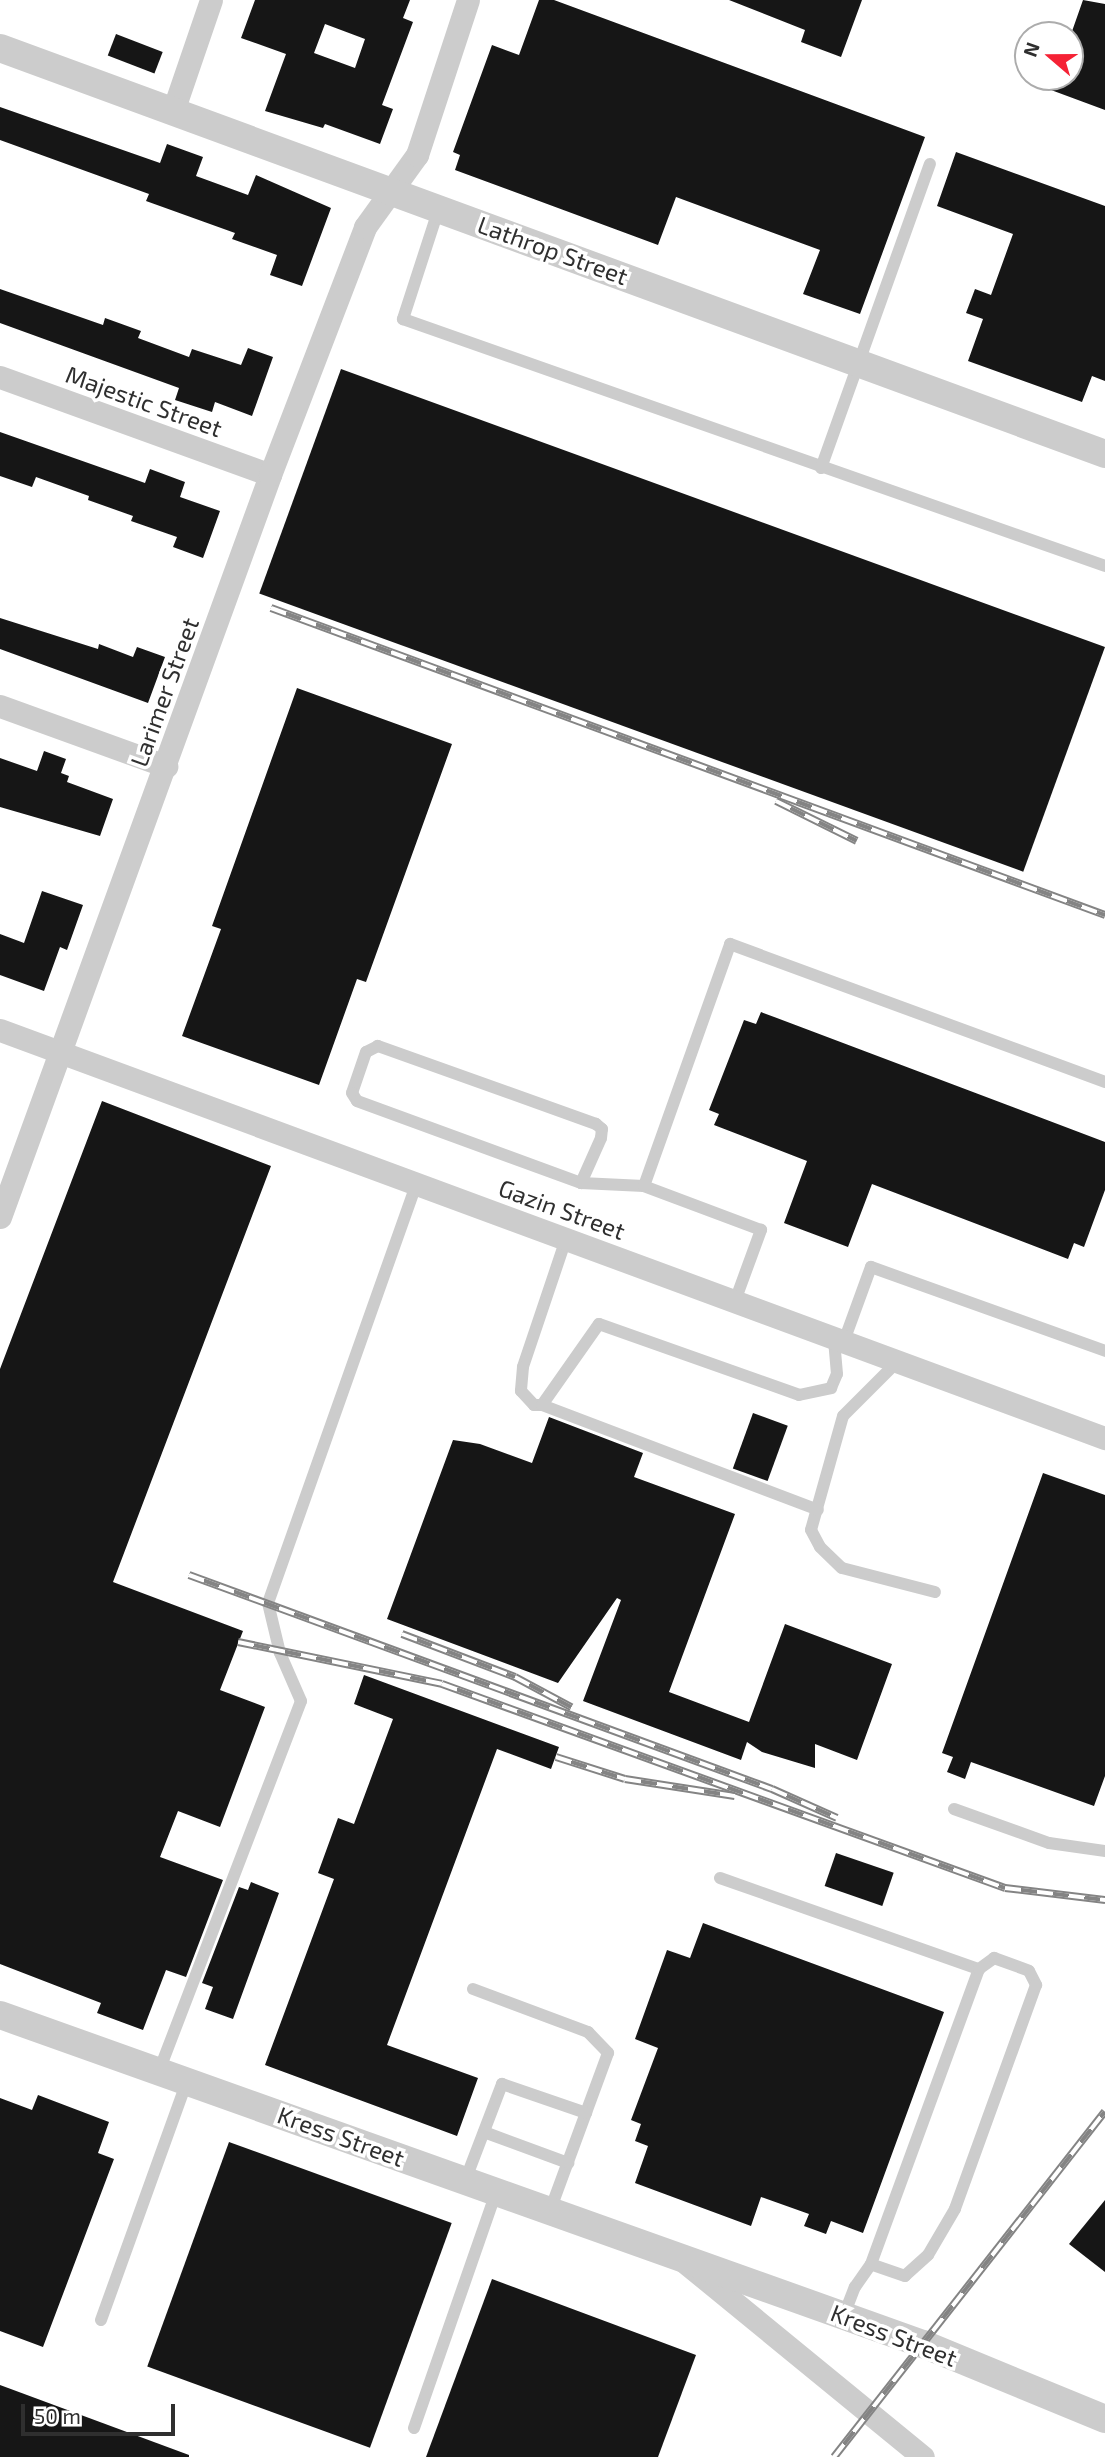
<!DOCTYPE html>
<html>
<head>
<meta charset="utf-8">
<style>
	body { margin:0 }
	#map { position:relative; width:1105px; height:2457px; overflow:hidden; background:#fff; font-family:"Exo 2",sans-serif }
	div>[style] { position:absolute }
	.building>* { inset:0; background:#161616; transform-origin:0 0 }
	.service>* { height:12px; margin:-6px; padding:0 6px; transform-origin:6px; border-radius:6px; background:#ccc }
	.minor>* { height:23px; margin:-11.5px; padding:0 11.5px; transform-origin:11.5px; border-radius:11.5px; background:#ccc }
	.tertiary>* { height:28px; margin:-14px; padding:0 14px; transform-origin:14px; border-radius:14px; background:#ccc }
	.rail>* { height:8px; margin-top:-4px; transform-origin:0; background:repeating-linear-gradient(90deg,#fff 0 16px,#848484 0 32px); box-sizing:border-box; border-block:2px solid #848484 }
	span { translate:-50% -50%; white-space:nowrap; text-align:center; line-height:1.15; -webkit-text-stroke:7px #fff; paint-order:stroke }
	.street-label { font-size:24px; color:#2f2f2f }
	.north { position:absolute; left:1014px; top:21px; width:70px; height:70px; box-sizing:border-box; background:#fff; border:2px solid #acacac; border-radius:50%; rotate:290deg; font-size:19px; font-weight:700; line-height:28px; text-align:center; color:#2f2f2f }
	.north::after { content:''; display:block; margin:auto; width:24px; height:32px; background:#f52235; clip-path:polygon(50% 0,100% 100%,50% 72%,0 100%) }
	.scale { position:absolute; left:21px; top:2404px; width:154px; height:32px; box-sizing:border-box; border:4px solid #2f2f2f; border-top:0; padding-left:9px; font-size:21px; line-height:24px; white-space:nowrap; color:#2f2f2f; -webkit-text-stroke:5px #fff; paint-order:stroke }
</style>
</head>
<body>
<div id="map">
	<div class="building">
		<div style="clip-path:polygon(evenodd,255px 0,410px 0,403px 18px,413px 22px,382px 105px,393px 109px,380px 144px,325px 124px,323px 128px,265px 111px,286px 54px,241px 38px,255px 0,325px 24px,365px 39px,355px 68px,314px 53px,325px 24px)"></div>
		<div style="clip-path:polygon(539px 0,554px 0,925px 137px,860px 314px,803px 294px,820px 250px,676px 197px,658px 245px,455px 170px,460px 155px,453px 152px,492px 45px,519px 55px)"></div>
		<div style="clip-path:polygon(729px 0,862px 0,841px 57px,801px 42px,805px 30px)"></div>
		<div style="clip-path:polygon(1083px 0,1105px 4px,1105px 110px,1051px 90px,1055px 77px,1070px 77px,1070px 37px)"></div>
		<div style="left:116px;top:34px;width:50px;height:23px;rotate:21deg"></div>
		<div style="clip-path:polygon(0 107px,160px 163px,167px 144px,203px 157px,196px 176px,248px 195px,256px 175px,331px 208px,302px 286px,270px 275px,277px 255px,232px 239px,235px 233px,146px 201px,149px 194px,0 140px)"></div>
		<div style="clip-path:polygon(956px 152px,1105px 206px,1105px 381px,1092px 376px,1082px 402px,968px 361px,983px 319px,966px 313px,975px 289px,991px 295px,1013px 234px,937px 206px)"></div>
		<div style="clip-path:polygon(0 289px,103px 325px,105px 318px,141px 331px,138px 338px,189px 357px,192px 349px,241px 365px,248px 348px,273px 357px,252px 416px,215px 402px,212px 412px,175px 400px,179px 388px,0 323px)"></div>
		<div style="left:341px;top:369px;width:813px;height:239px;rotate:20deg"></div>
		<div style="clip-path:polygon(0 432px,145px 483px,150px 469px,185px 482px,180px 497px,220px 511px,203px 558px,173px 547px,177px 537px,131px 521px,133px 516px,88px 500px,89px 496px,36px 477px,32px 487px,0 476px)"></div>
		<div style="clip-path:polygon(0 618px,98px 649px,99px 644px,133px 657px,137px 647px,165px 657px,148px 703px,0 649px)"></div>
		<div style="clip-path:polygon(297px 688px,452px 744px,366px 982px,357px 979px,319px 1085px,182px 1036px,221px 929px,212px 926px)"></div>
		<div style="clip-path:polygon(44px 751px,66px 759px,61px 773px,69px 776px,67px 782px,113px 799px,100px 836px,0 807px,0 758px,37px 771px)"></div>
		<div style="clip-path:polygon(42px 891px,83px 905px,67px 950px,60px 947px,44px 991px,0 975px,0 934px,24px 943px)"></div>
		<div style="clip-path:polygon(761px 1012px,1105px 1142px,1105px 1190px,1084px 1247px,1074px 1243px,1068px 1259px,872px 1184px,848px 1247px,784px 1223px,807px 1161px,714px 1125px,719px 1114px,709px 1110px,744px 1020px,756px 1024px)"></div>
		<div style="clip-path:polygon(102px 1101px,271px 1166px,113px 1582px,243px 1631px,220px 1690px,265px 1707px,220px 1827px,178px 1811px,160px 1857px,223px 1880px,186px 1977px,166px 1970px,143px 2030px,97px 2013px,101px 2003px,0 1964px,0 1369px)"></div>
		<div style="left:753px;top:1413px;width:37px;height:59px;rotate:20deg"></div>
		<div style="clip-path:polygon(549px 1417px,643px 1453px,634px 1477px,735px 1514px,669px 1692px,749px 1722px,785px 1624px,892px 1664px,857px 1760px,815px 1744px,815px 1768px,762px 1752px,747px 1742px,741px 1760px,583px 1701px,621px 1600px,617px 1598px,558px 1683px,387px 1619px,453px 1440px,480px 1444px,532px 1463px)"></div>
		<div style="clip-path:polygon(1043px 1473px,1105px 1495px,1105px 1776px,1094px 1806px,971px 1762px,965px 1779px,947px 1772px,953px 1757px,942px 1753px)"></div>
		<div style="clip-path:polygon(364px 1675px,559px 1747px,551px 1769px,497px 1749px,387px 2045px,478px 2078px,457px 2136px,265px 2065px,334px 1879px,318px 1873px,338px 1818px,354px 1824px,393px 1719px,354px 1704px)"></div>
		<div style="left:836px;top:1853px;width:61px;height:35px;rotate:19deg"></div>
		<div style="clip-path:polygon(251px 1882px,279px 1893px,233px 2019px,205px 2009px,213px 1987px,202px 1983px,239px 1887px,248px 1890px)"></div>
		<div style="clip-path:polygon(703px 1923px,944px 2012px,863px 2233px,831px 2221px,826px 2234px,804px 2226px,809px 2214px,761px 2197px,751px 2226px,635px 2183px,648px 2146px,635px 2141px,641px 2124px,631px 2120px,658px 2048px,635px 2039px,667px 1950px,690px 1958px)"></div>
		<div style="clip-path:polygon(38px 2095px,109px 2122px,98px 2153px,114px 2159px,43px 2347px,0 2331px,0 2098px,32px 2110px)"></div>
		<div style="left:229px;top:2142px;width:237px;height:239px;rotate:20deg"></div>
		<div style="clip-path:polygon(1105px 2200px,1105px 2272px,1069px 2244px)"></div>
		<div style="clip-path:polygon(492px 2279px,696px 2355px,658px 2457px,426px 2457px)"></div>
		<div style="clip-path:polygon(0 2385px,189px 2455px,189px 2457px,0 2457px)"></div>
	</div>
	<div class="service">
		<div style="left:439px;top:208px;width:117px;rotate:108deg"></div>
		<div style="left:403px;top:319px;width:744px;rotate:19.38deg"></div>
		<div style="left:821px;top:468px;width:323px;rotate:-70.3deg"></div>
		<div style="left:581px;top:1183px;width:49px;rotate:-66deg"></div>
		<div style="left:601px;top:1138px;width:9px;rotate:-84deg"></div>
		<div style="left:602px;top:1129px;width:8px;rotate:-140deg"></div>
		<div style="left:596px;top:1124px;width:232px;rotate:-160.3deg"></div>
		<div style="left:378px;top:1046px;width:13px;rotate:153deg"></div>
		<div style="left:366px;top:1052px;width:43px;rotate:108.9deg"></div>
		<div style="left:352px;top:1093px;width:9px;rotate:58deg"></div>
		<div style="left:357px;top:1101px;width:239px;rotate:20.1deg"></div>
		<div style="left:581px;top:1183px;width:63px;rotate:2.7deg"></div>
		<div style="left:566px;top:1239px;width:135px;rotate:108.6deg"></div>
		<div style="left:523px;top:1367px;width:24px;rotate:95deg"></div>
		<div style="left:521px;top:1391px;width:19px;rotate:47deg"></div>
		<div style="left:534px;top:1405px;width:8px"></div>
		<div style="left:542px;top:1405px;width:99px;rotate:-54.9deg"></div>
		<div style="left:599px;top:1324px;width:212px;rotate:19.5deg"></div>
		<div style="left:799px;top:1395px;width:33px;rotate:-12deg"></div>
		<div style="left:831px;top:1388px;width:15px;rotate:-67deg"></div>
		<div style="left:837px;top:1374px;width:36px;rotate:-95deg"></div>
		<div style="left:735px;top:1301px;width:76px;rotate:-69.9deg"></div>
		<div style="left:761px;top:1230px;width:125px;rotate:-159.4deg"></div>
		<div style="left:644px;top:1186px;width:257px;rotate:-70.4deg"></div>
		<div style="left:730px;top:944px;width:400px;rotate:20.2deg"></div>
		<div style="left:844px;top:1341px;width:79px;rotate:-70deg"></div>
		<div style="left:871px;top:1267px;width:249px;rotate:19.7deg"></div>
		<div style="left:897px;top:1362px;width:76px;rotate:135deg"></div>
		<div style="left:843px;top:1416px;width:118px;rotate:105.7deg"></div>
		<div style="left:811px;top:1530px;width:19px;rotate:62deg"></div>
		<div style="left:820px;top:1547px;width:30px;rotate:44deg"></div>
		<div style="left:842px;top:1568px;width:96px;rotate:14.5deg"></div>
		<div style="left:542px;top:1405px;width:295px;rotate:20.8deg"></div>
		<div style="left:954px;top:1809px;width:101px;rotate:19.7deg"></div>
		<div style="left:1049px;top:1843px;width:57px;rotate:8.1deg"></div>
		<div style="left:720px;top:1878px;width:275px;rotate:19.4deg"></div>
		<div style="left:473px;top:1989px;width:123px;rotate:20.5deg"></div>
		<div style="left:588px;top:2032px;width:29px;rotate:46deg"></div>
		<div style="left:608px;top:2053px;width:168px;rotate:110.2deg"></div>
		<div style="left:159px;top:2071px;width:396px;rotate:-69deg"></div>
		<div style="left:301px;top:1701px;width:52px;rotate:-113.6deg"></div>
		<div style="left:280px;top:1653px;width:51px;rotate:-103.5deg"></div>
		<div style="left:268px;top:1603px;width:444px;rotate:-70.5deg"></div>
		<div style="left:484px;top:2132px;width:90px;rotate:20.3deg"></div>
		<div style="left:465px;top:2181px;width:104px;rotate:-69.1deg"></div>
		<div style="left:502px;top:2084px;width:89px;rotate:19deg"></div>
		<div style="left:844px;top:2315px;width:30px;rotate:-69deg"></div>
		<div style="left:855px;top:2287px;width:28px;rotate:-55deg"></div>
		<div style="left:871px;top:2264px;width:314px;rotate:-69.9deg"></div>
		<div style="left:979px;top:1969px;width:19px;rotate:-36deg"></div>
		<div style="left:994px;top:1958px;width:37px;rotate:20deg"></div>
		<div style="left:1029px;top:1971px;width:16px;rotate:63deg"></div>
		<div style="left:1036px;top:1985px;width:238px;rotate:109.9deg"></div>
		<div style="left:955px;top:2209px;width:53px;rotate:120.4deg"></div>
		<div style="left:928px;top:2255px;width:31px;rotate:138deg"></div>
		<div style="left:905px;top:2276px;width:36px;rotate:-161deg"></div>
		<div style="left:101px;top:2320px;width:254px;rotate:-70.2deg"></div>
		<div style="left:414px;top:2428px;width:249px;rotate:-70.8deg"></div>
	</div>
	<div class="minor">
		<div style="left:173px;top:111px;width:117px;rotate:-71.1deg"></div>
		<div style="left:0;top:377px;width:287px;rotate:19.9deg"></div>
		<div style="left:0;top:706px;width:177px;rotate:19.9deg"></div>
		<div style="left:0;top:1030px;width:1178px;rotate:20.27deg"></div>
		<div style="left:0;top:1217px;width:790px;rotate:-70deg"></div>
		<div style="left:270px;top:475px;width:266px;rotate:-69deg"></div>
		<div style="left:365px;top:227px;width:89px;rotate:-54.2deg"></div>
		<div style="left:417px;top:155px;width:163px;rotate:-71.8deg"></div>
		<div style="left:686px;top:2263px;width:306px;rotate:39.3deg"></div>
	</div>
	<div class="tertiary">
		<div style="left:0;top:48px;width:1177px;rotate:20.17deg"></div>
		<div style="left:0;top:2015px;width:980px;rotate:19.62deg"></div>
		<div style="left:923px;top:2344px;width:197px;rotate:22.4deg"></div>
	</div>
	<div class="rail">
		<div style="left:271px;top:608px;width:889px;rotate:20.21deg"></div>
		<div style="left:776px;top:801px;width:90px;rotate:26.3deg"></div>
		<div style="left:189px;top:1575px;width:621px;rotate:20.16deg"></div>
		<div style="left:772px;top:1789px;width:71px;rotate:24deg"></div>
		<div style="left:402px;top:1634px;width:121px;rotate:20.8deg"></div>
		<div style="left:515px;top:1677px;width:64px;rotate:28.2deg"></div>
		<div style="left:238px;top:1642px;width:208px;rotate:11.6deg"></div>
		<div style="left:442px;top:1684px;width:599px;rotate:19.92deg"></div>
		<div style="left:1005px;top:1888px;width:101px;rotate:6.8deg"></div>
		<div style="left:556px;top:1757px;width:72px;rotate:17.7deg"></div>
		<div style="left:625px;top:1779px;width:111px;rotate:8.8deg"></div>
		<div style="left:834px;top:2457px;width:439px;rotate:-51.9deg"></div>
	</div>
	<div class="street-label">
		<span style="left:553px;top:250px;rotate:20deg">Lathrop Street</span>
		<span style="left:144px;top:401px;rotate:20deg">Majestic Street</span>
		<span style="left:164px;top:692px;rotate:-70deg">Larimer Street</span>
		<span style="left:562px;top:1209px;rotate:20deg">Gazin Street</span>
		<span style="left:341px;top:2136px;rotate:20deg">Kress Street</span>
		<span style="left:894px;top:2335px;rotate:21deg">Kress Street</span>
	</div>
	<div class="north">N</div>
	<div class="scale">50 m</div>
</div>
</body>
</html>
